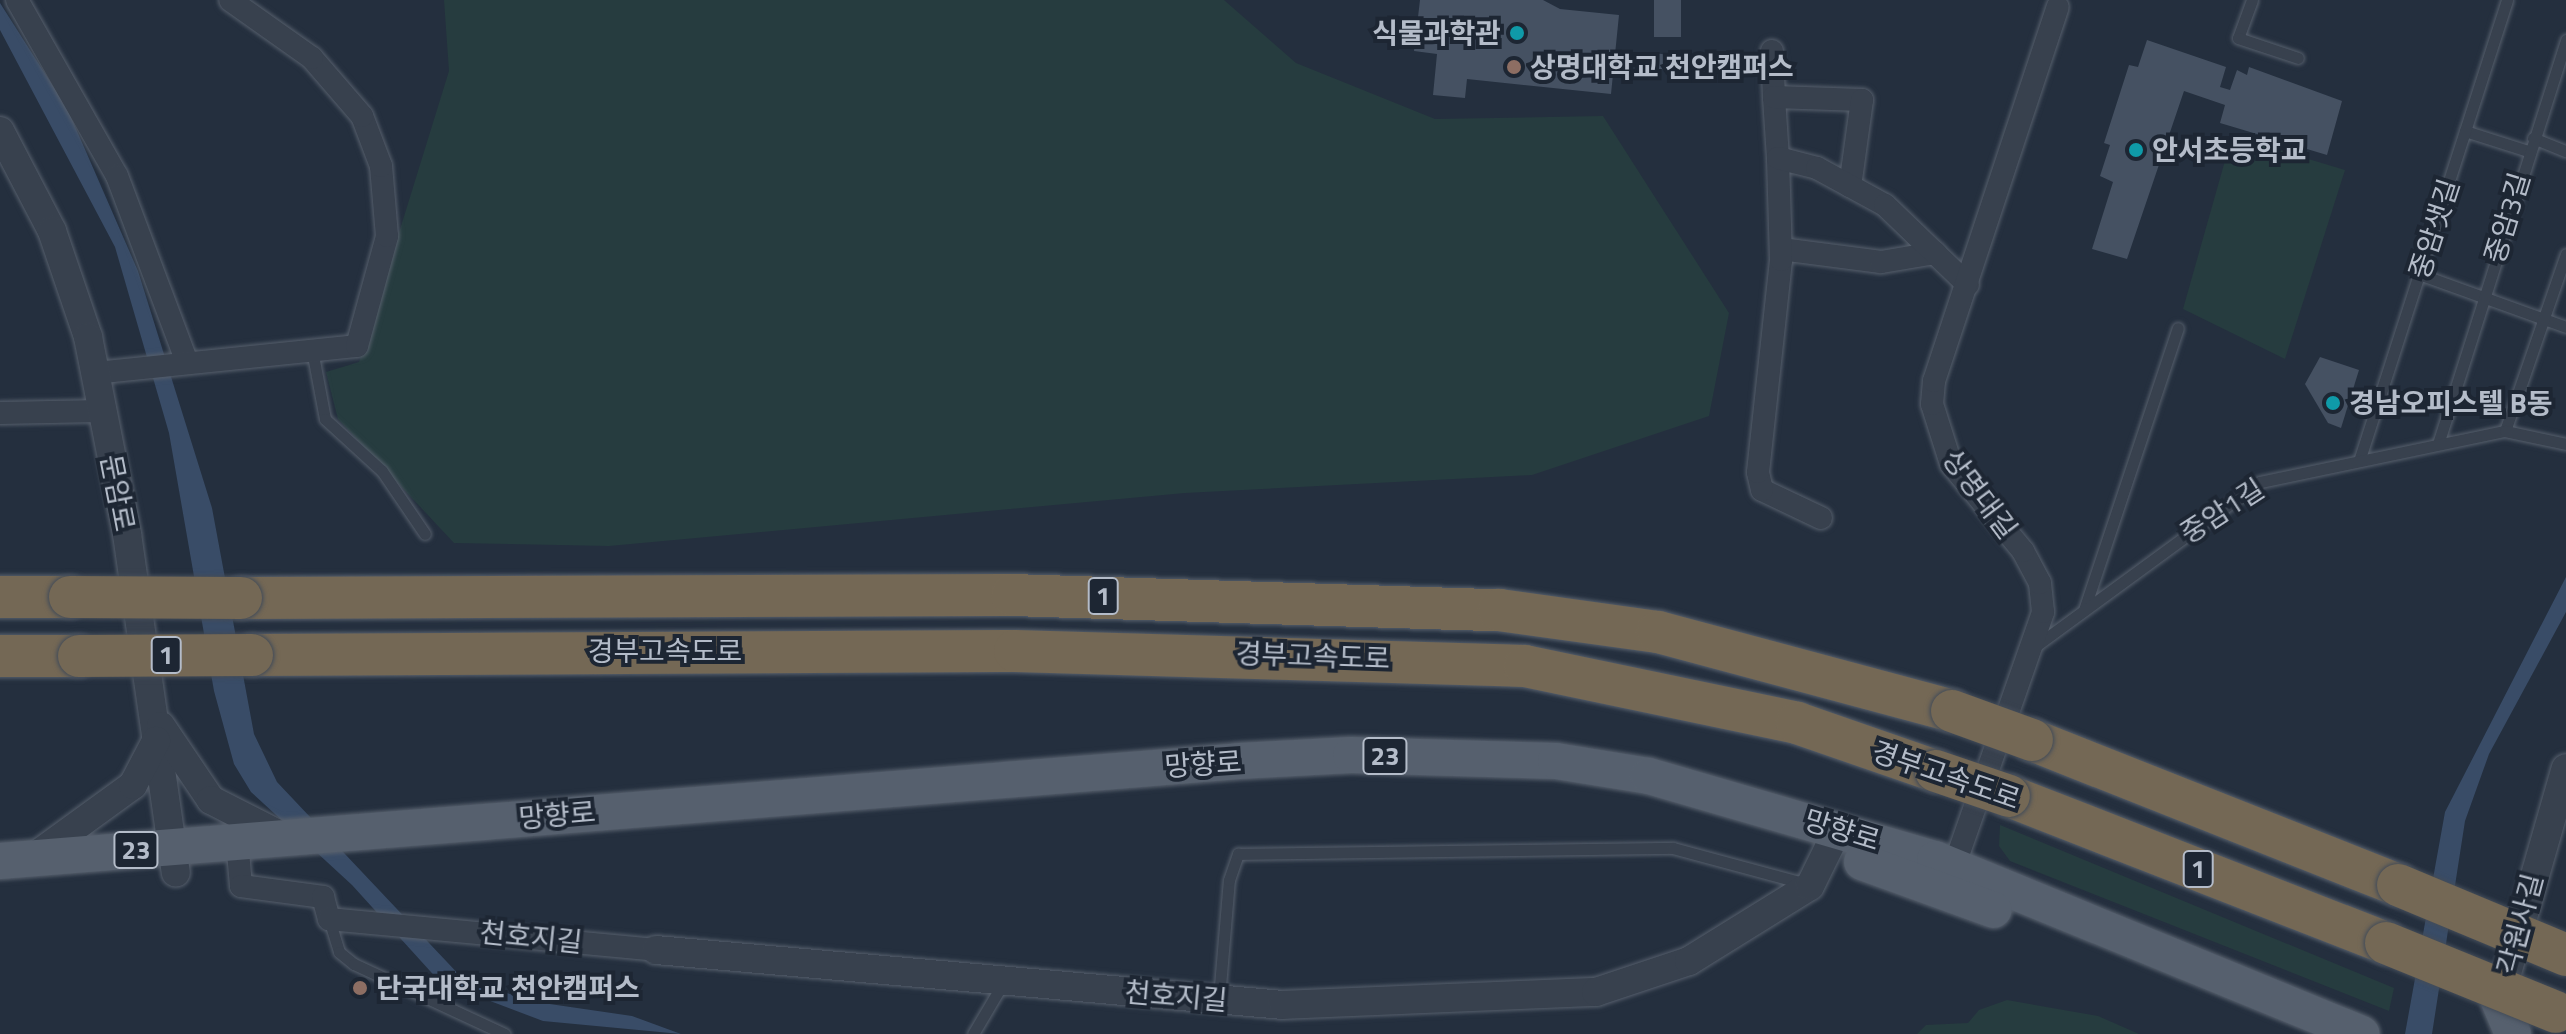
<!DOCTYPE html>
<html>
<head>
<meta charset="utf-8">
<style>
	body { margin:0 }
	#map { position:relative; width:2566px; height:1034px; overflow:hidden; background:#242f3e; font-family:"Titillium Web","Noto Sans KR",sans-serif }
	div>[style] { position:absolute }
	.green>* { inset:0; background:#263c3f }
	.water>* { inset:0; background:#394c67 }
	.building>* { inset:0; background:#455162; transform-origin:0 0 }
	.roads { filter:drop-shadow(0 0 2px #565f6c) drop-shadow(0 0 2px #565f6c) }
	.service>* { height:11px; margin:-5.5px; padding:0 5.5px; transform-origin:5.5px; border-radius:5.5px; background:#38414e }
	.minor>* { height:22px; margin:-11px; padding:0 11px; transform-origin:11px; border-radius:11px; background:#38414e }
	.tertiary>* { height:28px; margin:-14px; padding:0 14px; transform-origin:14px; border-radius:14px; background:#38414e }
	.primary>* { height:36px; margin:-18px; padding:0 18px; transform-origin:18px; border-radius:18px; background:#56606e }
	.motorway>* { height:42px; margin:-21px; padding:0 21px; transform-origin:21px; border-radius:21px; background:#746855 }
	.bridges { filter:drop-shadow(0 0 2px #434c59) drop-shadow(0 0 2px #434c59) }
	.motorway-bridge>* { height:42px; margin:-21px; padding:0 21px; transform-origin:21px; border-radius:21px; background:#746855 }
	.dots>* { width:22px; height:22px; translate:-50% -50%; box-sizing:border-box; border:4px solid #1d2633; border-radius:50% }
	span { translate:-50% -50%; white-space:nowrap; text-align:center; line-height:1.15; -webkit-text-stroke:8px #1d2633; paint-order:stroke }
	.shield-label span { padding:2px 6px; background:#1d2633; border:2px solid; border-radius:6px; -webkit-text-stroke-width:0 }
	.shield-label { font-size:26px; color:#b4bcc9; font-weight:700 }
	.poi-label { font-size:28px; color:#b4bcc9; font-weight:700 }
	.right { translate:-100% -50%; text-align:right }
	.left { translate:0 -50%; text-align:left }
	.street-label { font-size:28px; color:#b4bcc9 }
</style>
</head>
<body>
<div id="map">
	<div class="green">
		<div style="clip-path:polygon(444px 0,1224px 0,1296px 63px,1435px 119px,1603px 116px,1729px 313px,1709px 416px,1532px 475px,1185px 493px,609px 546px,454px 543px,338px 419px,326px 372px,359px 362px,449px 71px)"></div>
		<div style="clip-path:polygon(2232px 136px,2345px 170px,2285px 359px,2183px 309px)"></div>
		<div style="clip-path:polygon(2000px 825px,2394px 988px,2389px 1011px,2010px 861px,1999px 846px)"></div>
		<div style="clip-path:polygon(2007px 1000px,2098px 1016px,2139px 1034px,1917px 1034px,1926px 1025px,1968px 1023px,1979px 1010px)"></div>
	</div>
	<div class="water">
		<div style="clip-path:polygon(0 3px,67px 108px,138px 271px,212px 508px,254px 734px,277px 782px,464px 980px,536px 1002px,632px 1016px,681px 1034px,543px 1021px,440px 982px,352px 885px,251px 792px,234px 764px,214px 691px,169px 433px,115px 247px,0 30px)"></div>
		<div style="clip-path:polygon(2566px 577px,2566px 612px,2489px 754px,2465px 821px,2432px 1034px,2405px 1034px,2445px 812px)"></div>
	</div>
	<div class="building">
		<div style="clip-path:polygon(1420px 0,1543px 0,1560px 9px,1619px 15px,1611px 94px,1467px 79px,1465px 98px,1433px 95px,1437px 54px,1414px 51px)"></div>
		<div style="left:1654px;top:0;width:27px;height:37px"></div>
		<div style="clip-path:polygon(2147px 40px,2226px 67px,2220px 87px,2230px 90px,2237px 70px,2247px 75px,2249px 67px,2342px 101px,2327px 155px,2220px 123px,2225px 105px,2184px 91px,2127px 259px,2092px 249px,2113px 182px,2100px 176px,2110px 145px,2104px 143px,2129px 65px,2138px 67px)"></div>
		<div style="left:1652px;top:53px;width:27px;height:15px;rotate:6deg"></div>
		<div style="clip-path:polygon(2320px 357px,2359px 370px,2341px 428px,2328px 423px,2305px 384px)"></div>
	</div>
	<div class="roads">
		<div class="service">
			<div style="left:2252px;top:0;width:40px;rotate:110.2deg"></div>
			<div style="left:2238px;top:38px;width:63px;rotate:18.4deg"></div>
			<div style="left:2465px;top:131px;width:66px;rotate:17.6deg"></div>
			<div style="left:2533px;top:138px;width:35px;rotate:22deg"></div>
			<div style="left:2419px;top:274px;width:156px;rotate:19.8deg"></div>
			<div style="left:312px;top:350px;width:70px;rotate:79.3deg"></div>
			<div style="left:325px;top:419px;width:77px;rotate:42.4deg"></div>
			<div style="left:382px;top:471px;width:76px;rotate:55.7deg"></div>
			<div style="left:2505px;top:431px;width:187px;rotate:-71deg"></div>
			<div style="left:2438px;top:444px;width:424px;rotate:-72.4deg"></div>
			<div style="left:2360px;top:458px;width:481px;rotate:-72.2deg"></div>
			<div style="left:2084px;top:610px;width:297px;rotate:-71.6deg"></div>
			<div style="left:2037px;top:645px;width:276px;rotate:-36.2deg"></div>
			<div style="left:2260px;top:482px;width:250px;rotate:-11.8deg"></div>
			<div style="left:2505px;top:431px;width:62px;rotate:12deg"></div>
			<div style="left:329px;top:919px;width:34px;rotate:73deg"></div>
			<div style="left:339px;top:952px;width:19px;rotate:39deg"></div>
			<div style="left:354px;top:964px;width:166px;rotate:24.9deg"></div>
			<div style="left:1219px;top:998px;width:118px;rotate:-85.2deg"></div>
			<div style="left:1229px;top:880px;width:28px;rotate:-71deg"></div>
			<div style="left:1238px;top:854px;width:435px;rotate:-0.8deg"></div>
			<div style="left:1673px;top:848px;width:138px;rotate:15.1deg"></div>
			<div style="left:973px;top:1034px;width:59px;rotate:-59.5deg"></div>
		</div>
		<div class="minor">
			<div style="left:17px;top:0;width:202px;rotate:60.4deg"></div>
			<div style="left:117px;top:176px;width:199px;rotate:69.4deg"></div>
			<div style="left:1772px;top:51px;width:46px;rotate:87.5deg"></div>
			<div style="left:1778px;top:158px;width:61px;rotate:-93.8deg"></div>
			<div style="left:1774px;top:97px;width:88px;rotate:2deg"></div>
			<div style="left:1862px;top:100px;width:87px;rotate:97.9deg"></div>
			<div style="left:1781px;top:249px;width:101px;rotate:7.4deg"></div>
			<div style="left:1881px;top:262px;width:55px;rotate:-9.5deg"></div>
			<div style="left:95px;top:373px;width:263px;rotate:-5.9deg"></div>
			<div style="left:357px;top:346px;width:114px;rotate:-74.7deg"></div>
			<div style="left:387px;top:236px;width:70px;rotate:-94.9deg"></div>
			<div style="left:381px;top:166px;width:53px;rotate:-110.8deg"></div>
			<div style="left:362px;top:116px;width:77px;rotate:-130.8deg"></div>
			<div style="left:312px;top:58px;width:100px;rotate:-144.7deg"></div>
			<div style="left:0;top:413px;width:102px;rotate:-1.1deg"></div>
			<div style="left:1821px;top:518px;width:65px;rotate:-154.6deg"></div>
			<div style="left:1762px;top:490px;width:18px;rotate:-103deg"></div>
			<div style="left:1758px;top:472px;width:213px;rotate:-83.8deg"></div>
			<div style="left:1781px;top:260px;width:102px;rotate:-91.7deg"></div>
			<div style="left:1778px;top:158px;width:40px;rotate:14.4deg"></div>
			<div style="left:1817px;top:168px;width:77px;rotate:28.6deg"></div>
			<div style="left:1885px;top:205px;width:115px;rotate:43.9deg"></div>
			<div style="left:237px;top:841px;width:45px;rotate:84.9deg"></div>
			<div style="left:241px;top:886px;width:83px;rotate:7.6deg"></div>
			<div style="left:323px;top:897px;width:23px;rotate:75deg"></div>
			<div style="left:329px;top:919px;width:328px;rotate:5.4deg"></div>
			<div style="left:1950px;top:878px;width:282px;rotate:-70.7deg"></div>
			<div style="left:2043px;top:612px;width:29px;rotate:-96deg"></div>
			<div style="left:2040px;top:583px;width:36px;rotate:-118deg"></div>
			<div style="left:2023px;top:551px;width:113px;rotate:-129.6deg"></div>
			<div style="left:1951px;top:464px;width:63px;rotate:-107.6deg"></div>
			<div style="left:1932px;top:404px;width:23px;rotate:-85deg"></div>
			<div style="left:1934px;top:381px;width:394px;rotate:-71.7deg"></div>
		</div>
		<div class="tertiary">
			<div style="left:0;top:131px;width:113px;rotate:62.5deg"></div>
			<div style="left:52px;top:231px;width:112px;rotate:71.2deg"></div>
			<div style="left:88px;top:337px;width:201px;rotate:78.8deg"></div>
			<div style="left:127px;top:534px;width:342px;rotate:81.8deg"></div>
			<div style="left:161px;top:726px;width:89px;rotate:56deg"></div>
			<div style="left:211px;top:800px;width:80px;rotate:26.9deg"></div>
			<div style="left:38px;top:854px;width:117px;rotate:-36deg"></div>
			<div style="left:133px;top:785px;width:50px;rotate:-62.4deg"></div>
			<div style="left:656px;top:950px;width:629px;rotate:5.01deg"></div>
			<div style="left:1283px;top:1005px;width:313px;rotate:-2.4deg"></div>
			<div style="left:1596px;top:992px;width:98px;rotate:-18.4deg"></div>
			<div style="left:1689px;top:961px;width:142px;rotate:-31.8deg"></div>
			<div style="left:1810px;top:886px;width:64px;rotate:-63.8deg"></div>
			<div style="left:2499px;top:1001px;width:242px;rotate:-74deg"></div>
		</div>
		<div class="primary">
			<div style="left:0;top:861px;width:1243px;rotate:-4.61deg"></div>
			<div style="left:1239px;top:761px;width:112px;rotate:-3.1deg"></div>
			<div style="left:1351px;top:755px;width:205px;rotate:1.7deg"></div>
			<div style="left:1556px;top:761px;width:94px;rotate:9.2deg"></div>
			<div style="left:1649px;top:776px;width:298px;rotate:16.2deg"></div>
			<div style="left:1935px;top:859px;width:461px;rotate:22.3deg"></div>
			<div style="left:1862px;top:862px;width:140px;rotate:20deg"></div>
			<div style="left:2499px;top:1001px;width:36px;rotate:67deg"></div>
		</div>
		<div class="motorway">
			<div style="left:0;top:597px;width:70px"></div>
			<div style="left:241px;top:598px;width:771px;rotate:-0.22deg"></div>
			<div style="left:1012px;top:595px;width:487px;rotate:1.8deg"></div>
			<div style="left:1499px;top:610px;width:161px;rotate:7.9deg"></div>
			<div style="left:1658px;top:632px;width:304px;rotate:15deg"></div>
			<div style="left:252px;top:655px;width:763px;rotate:-0.3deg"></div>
			<div style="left:1015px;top:651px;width:510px;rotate:1.68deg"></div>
			<div style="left:1525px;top:666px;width:278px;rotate:11.8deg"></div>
			<div style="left:1797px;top:723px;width:147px;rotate:19.1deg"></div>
			<div style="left:0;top:656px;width:79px"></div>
			<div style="left:2032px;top:740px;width:394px;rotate:21.6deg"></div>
			<div style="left:2009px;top:796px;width:405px;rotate:21.3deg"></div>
		</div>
	</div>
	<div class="bridges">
		<div class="motorway-bridge">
			<div style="left:70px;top:597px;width:171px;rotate:0.3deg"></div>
			<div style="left:79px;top:656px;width:173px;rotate:-0.3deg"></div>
			<div style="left:1952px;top:711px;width:85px;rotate:19.9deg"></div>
			<div style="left:1936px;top:771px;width:77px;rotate:18.9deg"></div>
			<div style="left:2398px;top:885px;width:182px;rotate:22.6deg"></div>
			<div style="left:2386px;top:943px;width:183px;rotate:22.1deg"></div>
		</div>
	</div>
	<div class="dots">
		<div style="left:1517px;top:33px;background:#0f9aa8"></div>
		<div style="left:1514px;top:67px;background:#8d6e63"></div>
		<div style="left:2136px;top:150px;background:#0f9aa8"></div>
		<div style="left:2333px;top:403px;background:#0f9aa8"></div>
		<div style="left:360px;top:988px;background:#8d6e63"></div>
	</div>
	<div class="shield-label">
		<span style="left:1103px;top:596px">1</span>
		<span style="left:166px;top:655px">1</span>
		<span style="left:1385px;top:756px">23</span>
		<span style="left:136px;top:850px">23</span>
		<span style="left:2198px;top:869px">1</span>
	</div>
	<div class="poi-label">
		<span class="right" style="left:1501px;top:33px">식물과학관</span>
		<span class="left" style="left:1530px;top:67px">상명대학교 천안캠퍼스</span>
		<span class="left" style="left:2152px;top:150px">안서초등학교</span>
		<span class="left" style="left:2349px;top:403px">경남오피스텔 B동</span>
		<span class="left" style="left:376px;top:988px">단국대학교 천안캠퍼스</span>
	</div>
	<div class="street-label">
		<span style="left:2507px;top:218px;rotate:-73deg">중암3길</span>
		<span style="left:2434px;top:229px;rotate:-72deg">중암샛길</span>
		<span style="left:118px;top:493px;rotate:79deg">문암로</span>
		<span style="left:1980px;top:494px;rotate:53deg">상명대길</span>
		<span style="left:2222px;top:511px;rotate:-33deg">중암1길</span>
		<span style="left:665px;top:651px">경부고속도로</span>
		<span style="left:1313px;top:656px;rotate:2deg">경부고속도로</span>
		<span style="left:1203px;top:764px;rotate:-4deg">망향로</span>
		<span style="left:1946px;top:775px;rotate:19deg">경부고속도로</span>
		<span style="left:557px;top:815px;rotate:-5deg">망향로</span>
		<span style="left:1842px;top:830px;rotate:17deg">망향로</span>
		<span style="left:2520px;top:924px;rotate:-75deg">각원사길</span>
		<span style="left:531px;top:937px;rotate:6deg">천호지길</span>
		<span style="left:1176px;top:996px;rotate:5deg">천호지길</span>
	</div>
</div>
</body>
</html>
